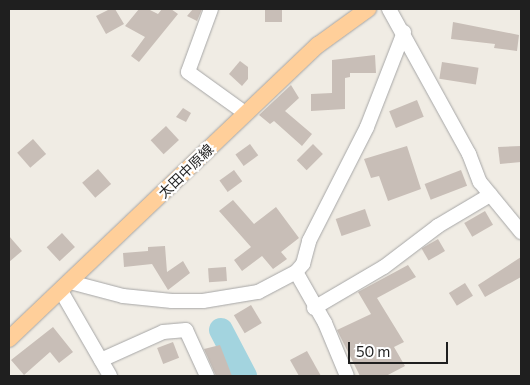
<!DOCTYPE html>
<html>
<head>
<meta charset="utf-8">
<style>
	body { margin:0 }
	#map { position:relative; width:530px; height:385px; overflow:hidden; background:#f0ece4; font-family:Commissioner,"Noto Sans JP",sans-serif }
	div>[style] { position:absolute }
	.river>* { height:24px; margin:-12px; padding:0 12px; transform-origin:12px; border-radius:12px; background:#a3d4df }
	.building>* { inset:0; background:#c8beb7; transform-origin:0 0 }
	.roads { filter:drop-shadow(0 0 1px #a6a6a6) drop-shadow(0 0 1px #a6a6a6) }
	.minor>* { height:14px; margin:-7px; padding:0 7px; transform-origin:7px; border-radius:7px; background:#fff }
	.major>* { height:16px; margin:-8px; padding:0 8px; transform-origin:8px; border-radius:8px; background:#ffcf9a }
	span { translate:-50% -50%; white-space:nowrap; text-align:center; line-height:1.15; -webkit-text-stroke:4.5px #fff; paint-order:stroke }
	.street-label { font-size:14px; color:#1f1f1f }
	.frame { position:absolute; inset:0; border:10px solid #1f1f1f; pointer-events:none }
	.scale { position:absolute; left:348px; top:342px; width:100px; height:22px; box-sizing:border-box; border:2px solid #1f1f1f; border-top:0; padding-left:6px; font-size:15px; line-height:18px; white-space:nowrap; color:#1f1f1f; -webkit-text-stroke:4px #fff; paint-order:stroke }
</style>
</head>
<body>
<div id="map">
	<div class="river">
		<div style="left:221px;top:330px;width:52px;rotate:62.4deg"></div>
	</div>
	<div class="building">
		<div style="clip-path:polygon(110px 9px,115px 9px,124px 24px,106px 34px,96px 16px)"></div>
		<div style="clip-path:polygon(139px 9px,148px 9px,158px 14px,162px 9px,171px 9px,178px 14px,139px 62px,131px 56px,145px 37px,125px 26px)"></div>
		<div style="clip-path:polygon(193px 9px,202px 9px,197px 21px,187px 16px)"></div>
		<div style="left:265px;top:9px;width:17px;height:13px"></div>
		<div style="clip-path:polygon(453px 22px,519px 35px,517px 51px,494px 48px,495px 44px,451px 39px)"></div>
		<div style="clip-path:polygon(375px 55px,376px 73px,350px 73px,350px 77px,345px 78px,345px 109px,311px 111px,311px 94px,332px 93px,332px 60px)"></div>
		<div style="clip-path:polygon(240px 61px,248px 67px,248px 79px,242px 86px,229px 74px)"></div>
		<div style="left:442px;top:62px;width:37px;height:17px;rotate:9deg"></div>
		<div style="clip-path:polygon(291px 85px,299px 98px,285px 111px,312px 134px,302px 146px,274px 121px,270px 124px,259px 115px)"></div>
		<div style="left:417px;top:100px;width:18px;height:30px;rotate:68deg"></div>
		<div style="clip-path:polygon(183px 108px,191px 113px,186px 122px,176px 117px)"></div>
		<div style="left:166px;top:126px;width:19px;height:21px;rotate:47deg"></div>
		<div style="left:33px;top:139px;width:20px;height:21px;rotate:49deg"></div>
		<div style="left:250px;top:144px;width:14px;height:18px;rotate:54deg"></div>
		<div style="left:313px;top:144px;width:14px;height:23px;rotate:45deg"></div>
		<div style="clip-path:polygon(407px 146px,421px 189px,388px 201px,379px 176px,371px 178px,364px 159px)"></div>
		<div style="clip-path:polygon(521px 146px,521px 162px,500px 164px,498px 147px)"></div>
		<div style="left:98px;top:169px;width:20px;height:21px;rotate:49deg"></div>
		<div style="left:234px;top:170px;width:14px;height:18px;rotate:54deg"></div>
		<div style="left:461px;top:170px;width:17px;height:39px;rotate:69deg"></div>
		<div style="clip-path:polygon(233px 200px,254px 224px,276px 207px,299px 238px,281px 252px,287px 259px,273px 269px,262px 256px,242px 271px,234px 260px,251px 247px,219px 211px)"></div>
		<div style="left:365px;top:209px;width:18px;height:31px;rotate:71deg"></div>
		<div style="left:485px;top:211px;width:16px;height:24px;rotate:60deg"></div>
		<div style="left:62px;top:233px;width:19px;height:21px;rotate:47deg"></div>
		<div style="clip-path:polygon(9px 236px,22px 251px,9px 262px)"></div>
		<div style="left:438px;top:239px;width:14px;height:19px;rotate:60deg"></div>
		<div style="clip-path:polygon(165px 246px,167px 272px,183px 261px,190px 273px,168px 290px,152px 264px,124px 267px,123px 253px,148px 251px,148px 247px)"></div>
		<div style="clip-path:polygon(521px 257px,521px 277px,485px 297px,478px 285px)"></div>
		<div style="clip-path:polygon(408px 265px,416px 277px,377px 298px,404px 342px,394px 347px,405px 366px,386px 376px,360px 376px,337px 330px,371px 314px,358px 292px)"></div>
		<div style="left:226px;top:267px;width:14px;height:18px;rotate:86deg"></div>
		<div style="left:465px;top:283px;width:15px;height:19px;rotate:58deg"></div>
		<div style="left:251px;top:305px;width:21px;height:20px;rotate:59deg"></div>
		<div style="clip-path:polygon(53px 327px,73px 352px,59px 363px,50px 352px,24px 375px,11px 360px)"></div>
		<div style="left:173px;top:342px;width:17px;height:17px;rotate:69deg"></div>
		<div style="clip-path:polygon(220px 345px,232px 376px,216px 376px,204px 349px)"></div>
		<div style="clip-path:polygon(307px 351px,321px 376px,299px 376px,290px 360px)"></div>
	</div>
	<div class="roads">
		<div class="minor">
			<div style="left:211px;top:9px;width:67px;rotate:110.1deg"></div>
			<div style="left:188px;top:72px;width:70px;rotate:35.7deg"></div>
			<div style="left:389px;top:9px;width:166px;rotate:61.1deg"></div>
			<div style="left:469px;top:154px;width:30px;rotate:69deg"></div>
			<div style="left:480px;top:182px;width:65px;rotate:50.6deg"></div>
			<div style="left:296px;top:272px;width:59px;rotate:60.4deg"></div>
			<div style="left:325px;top:323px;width:57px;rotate:67.5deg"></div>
			<div style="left:70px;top:282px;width:55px;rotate:14.8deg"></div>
			<div style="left:123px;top:296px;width:49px;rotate:5.8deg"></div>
			<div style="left:172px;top:301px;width:31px"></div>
			<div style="left:203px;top:301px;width:56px;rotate:-9.3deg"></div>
			<div style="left:258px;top:292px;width:43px;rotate:-27.8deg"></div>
			<div style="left:296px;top:272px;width:11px;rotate:-49deg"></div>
			<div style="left:303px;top:264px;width:24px;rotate:-75deg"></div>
			<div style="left:309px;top:241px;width:128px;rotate:-63deg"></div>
			<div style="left:367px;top:127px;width:102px;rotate:-68.7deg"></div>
			<div style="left:61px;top:291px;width:98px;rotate:60deg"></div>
			<div style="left:314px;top:308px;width:81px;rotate:-30.4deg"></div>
			<div style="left:384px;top:267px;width:68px;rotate:-37.2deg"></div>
			<div style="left:438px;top:226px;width:61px;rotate:-30.8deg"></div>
			<div style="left:101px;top:360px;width:68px;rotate:-24.3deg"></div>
			<div style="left:163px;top:332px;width:23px;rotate:-5deg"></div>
			<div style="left:186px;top:330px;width:51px;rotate:65.5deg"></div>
		</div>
		<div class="major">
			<div style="left:9px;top:339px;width:427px;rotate:-43.6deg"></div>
			<div style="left:318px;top:45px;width:62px;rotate:-35.8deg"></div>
		</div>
	</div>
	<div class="street-label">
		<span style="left:186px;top:171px;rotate:-44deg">太田中原線</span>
	</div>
	<div class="frame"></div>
	<div class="scale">50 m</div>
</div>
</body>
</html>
